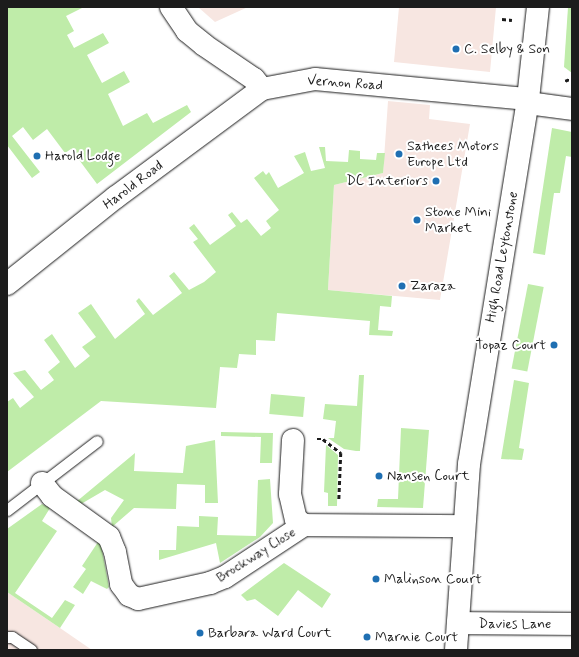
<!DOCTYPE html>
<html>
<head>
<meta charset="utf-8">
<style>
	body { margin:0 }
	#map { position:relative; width:579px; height:657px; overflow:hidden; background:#fff; font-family:Mynerve,sans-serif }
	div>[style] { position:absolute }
	.built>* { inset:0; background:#f7e6e1 }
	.green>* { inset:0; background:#bfeca9; transform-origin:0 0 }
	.path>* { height:2.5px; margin-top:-1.25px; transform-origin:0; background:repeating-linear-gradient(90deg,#1c1c1c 0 4px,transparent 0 7px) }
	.roads { filter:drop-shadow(0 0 1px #1c1c1c) drop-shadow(0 0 1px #1c1c1c) }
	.service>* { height:11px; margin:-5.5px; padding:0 5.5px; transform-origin:5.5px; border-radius:5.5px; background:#fff }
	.minor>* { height:22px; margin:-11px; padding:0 11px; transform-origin:11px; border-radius:11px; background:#fff }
	.tertiary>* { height:22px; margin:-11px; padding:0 11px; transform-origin:11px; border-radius:11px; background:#fff }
	.dots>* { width:11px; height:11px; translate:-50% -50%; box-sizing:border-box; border:2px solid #fff; border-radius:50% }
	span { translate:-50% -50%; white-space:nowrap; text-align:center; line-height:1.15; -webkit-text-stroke:4px #fff; paint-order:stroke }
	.poi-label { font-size:14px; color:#1c1c1c }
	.left { translate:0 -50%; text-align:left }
	.right { translate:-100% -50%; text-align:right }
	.street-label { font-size:14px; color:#1c1c1c }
	.frame { position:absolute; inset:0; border:8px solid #1c1c1c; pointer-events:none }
</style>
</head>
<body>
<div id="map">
	<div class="built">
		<div style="clip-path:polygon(198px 7px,248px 7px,215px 22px)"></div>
		<div style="clip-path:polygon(399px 7px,496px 7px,490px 72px,394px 62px)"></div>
		<div style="clip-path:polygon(388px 101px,430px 105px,429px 119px,470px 124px,440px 300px,328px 290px,334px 185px,383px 173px)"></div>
		<div style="clip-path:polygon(7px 592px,60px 628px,92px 650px,7px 650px)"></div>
	</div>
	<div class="green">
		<div style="clip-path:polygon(7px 7px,84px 7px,66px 16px,74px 31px,67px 35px,74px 48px,103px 33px,109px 43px,87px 55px,102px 83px,124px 71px,130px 82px,108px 94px,123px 126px,147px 113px,153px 123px,187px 105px,191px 112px,97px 184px,71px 149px,65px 153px,47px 129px,33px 140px,23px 127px,12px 136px,40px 172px,32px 178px,7px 145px)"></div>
		<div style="clip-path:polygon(568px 7px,572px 7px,572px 73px,564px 67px)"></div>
		<div style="clip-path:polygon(552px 128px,572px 132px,572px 157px,566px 156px,560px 193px,554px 193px,545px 255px,533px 253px)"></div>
		<div style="clip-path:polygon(319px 147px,325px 147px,326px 161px,348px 162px,349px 150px,360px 151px,360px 159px,376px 160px,377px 153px,385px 153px,383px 173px,334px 185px,328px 290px,392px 296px,391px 307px,380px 306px,378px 330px,393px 331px,392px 336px,369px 335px,370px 321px,277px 313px,275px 341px,256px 340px,256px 355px,239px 354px,237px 368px,220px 367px,216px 408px,101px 401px,7px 472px,7px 402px,13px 398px,20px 408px,34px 397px,13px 373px,25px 370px,41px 390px,54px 380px,48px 372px,60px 362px,44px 340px,52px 334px,75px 368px,90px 356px,82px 347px,96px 337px,78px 313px,91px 304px,115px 339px,145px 314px,136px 301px,139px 298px,153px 315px,182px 293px,169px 276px,174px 272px,189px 290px,204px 282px,216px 272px,193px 242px,198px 239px,189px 228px,194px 224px,210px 245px,236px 226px,228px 215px,232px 212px,241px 223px,247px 219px,261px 236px,271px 228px,266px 221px,279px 210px,254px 178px,263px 171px,266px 175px,269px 172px,278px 188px,304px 173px,294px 156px,305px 152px,311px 171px,325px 168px)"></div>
		<div style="left:528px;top:284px;width:16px;height:86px;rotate:11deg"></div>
		<div style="clip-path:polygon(359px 375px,364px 375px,360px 451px,356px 451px,344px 449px,328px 438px,334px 438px,336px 421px,323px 419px,325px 404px,357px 406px)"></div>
		<div style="clip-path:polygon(514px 380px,529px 383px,519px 448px,524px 449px,522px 460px,501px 459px)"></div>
		<div style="left:271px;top:394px;width:34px;height:20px;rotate:5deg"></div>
		<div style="clip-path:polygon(401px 428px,429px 430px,423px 508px,377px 507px,378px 499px,398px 499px)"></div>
		<div style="clip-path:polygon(221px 432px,273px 433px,272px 463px,260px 463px,261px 437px,221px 436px)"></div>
		<div style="clip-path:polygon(215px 440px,218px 503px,205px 503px,205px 485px,177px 484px,176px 509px,134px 508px,112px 527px,111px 518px,124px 500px,105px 490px,81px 504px,76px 502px,135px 453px,134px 471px,183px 473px,186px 446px)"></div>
		<div style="clip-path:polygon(326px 445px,338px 455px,337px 506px,328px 506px,328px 493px,324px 492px)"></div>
		<div style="clip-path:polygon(270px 479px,273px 523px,260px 537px,220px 563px,216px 543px,159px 560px,159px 550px,176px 550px,177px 526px,199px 527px,199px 516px,218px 517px,217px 535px,256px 536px,258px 480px)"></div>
		<div style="clip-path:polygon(42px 504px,50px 508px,42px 521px,57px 531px,15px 593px,52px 618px,65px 600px,75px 605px,60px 628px,7px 592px,7px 529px)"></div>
		<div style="clip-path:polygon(100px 539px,109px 587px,107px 589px,91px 581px,83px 594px,73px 587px,86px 569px,82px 566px)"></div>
		<div style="clip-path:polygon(284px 563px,331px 594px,322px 608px,298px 590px,278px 616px,255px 599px,247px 601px,241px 595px)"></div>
	</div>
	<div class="path">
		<div style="left:502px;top:19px;width:10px;rotate:6deg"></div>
		<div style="left:565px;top:81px;width:8px;rotate:-23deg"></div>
		<div style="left:317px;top:439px;width:6px"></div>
		<div style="left:323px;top:439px;width:23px;rotate:38deg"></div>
		<div style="left:341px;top:453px;width:48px;rotate:92.4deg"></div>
	</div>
	<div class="roads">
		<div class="service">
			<div style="left:7px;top:510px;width:113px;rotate:-37.5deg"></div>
			<div style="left:7px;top:637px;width:5px"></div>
			<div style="left:12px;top:637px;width:23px;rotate:34deg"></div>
		</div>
		<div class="minor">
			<div style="left:171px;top:7px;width:29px;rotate:56deg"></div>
			<div style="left:187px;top:31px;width:22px;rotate:39deg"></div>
			<div style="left:204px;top:45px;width:60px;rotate:34.2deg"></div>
			<div style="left:254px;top:79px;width:13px;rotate:51deg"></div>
			<div style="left:262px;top:89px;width:54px;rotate:-10.7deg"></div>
			<div style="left:315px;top:79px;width:214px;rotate:5.4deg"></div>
			<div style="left:528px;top:103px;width:44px;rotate:7.8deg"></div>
			<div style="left:7px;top:284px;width:139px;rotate:-38.6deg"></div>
			<div style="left:116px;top:197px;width:182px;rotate:-36.5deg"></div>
			<div style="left:293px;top:440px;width:54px;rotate:93.2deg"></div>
			<div style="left:290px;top:494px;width:26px;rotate:77deg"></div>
			<div style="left:296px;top:519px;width:10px;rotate:37deg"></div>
			<div style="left:42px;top:483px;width:16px;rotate:52deg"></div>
			<div style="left:52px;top:496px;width:70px;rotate:35.7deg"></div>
			<div style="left:109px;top:537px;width:16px;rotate:68deg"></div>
			<div style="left:115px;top:552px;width:33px;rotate:79deg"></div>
			<div style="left:121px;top:584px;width:14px;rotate:54deg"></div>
			<div style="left:129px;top:595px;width:10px;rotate:24deg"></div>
			<div style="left:138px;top:599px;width:74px;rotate:-12.5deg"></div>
			<div style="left:210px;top:583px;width:16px;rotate:-22deg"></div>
			<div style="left:225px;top:577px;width:95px;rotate:-33.4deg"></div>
			<div style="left:304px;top:525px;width:159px;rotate:0.4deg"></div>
			<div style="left:458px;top:623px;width:114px;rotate:0.5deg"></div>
		</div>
		<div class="tertiary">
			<div style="left:456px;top:650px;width:186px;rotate:-86deg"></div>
			<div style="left:469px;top:464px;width:370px;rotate:-80.8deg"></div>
			<div style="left:528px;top:99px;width:93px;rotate:-83.8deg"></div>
		</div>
	</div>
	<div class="dots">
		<div style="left:456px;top:49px;background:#1f6fb2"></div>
		<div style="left:399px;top:154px;background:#1f6fb2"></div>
		<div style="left:37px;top:156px;background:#1f6fb2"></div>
		<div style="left:436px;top:181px;background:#1f6fb2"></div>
		<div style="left:417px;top:220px;background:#1f6fb2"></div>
		<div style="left:402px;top:286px;background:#1f6fb2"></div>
		<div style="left:554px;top:345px;background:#1f6fb2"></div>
		<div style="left:379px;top:476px;background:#1f6fb2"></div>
		<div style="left:376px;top:579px;background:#1f6fb2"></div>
		<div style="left:200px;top:633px;background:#1f6fb2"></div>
		<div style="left:367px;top:637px;background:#1f6fb2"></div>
	</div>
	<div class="poi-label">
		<span class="left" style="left:464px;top:49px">C. Selby &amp; Son</span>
		<span class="left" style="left:407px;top:154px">Sathees Motors<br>Europe Ltd</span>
		<span class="left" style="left:45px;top:156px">Harold Lodge</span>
		<span class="right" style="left:428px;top:181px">DC Interiors</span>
		<span class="left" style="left:425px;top:220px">Stone Mini<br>Market</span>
		<span class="left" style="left:410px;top:286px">Zaraza</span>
		<span class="right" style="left:546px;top:345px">Topaz Court</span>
		<span class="left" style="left:387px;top:476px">Nansen Court</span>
		<span class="left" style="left:384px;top:579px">Malinson Court</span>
		<span class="left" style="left:208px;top:633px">Barbara Ward Court</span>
		<span class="left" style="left:375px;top:637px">Marnie Court</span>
	</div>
	<div class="street-label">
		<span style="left:345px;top:83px;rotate:4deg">Vernon Road</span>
		<span style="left:133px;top:185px;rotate:-37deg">Harold Road</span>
		<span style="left:502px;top:257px;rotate:-80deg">High Road Leytonstone</span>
		<span style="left:256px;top:555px;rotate:-32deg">Brockway Close</span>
		<span style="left:515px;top:624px">Davies Lane</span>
	</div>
	<div class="frame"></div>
</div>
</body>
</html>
